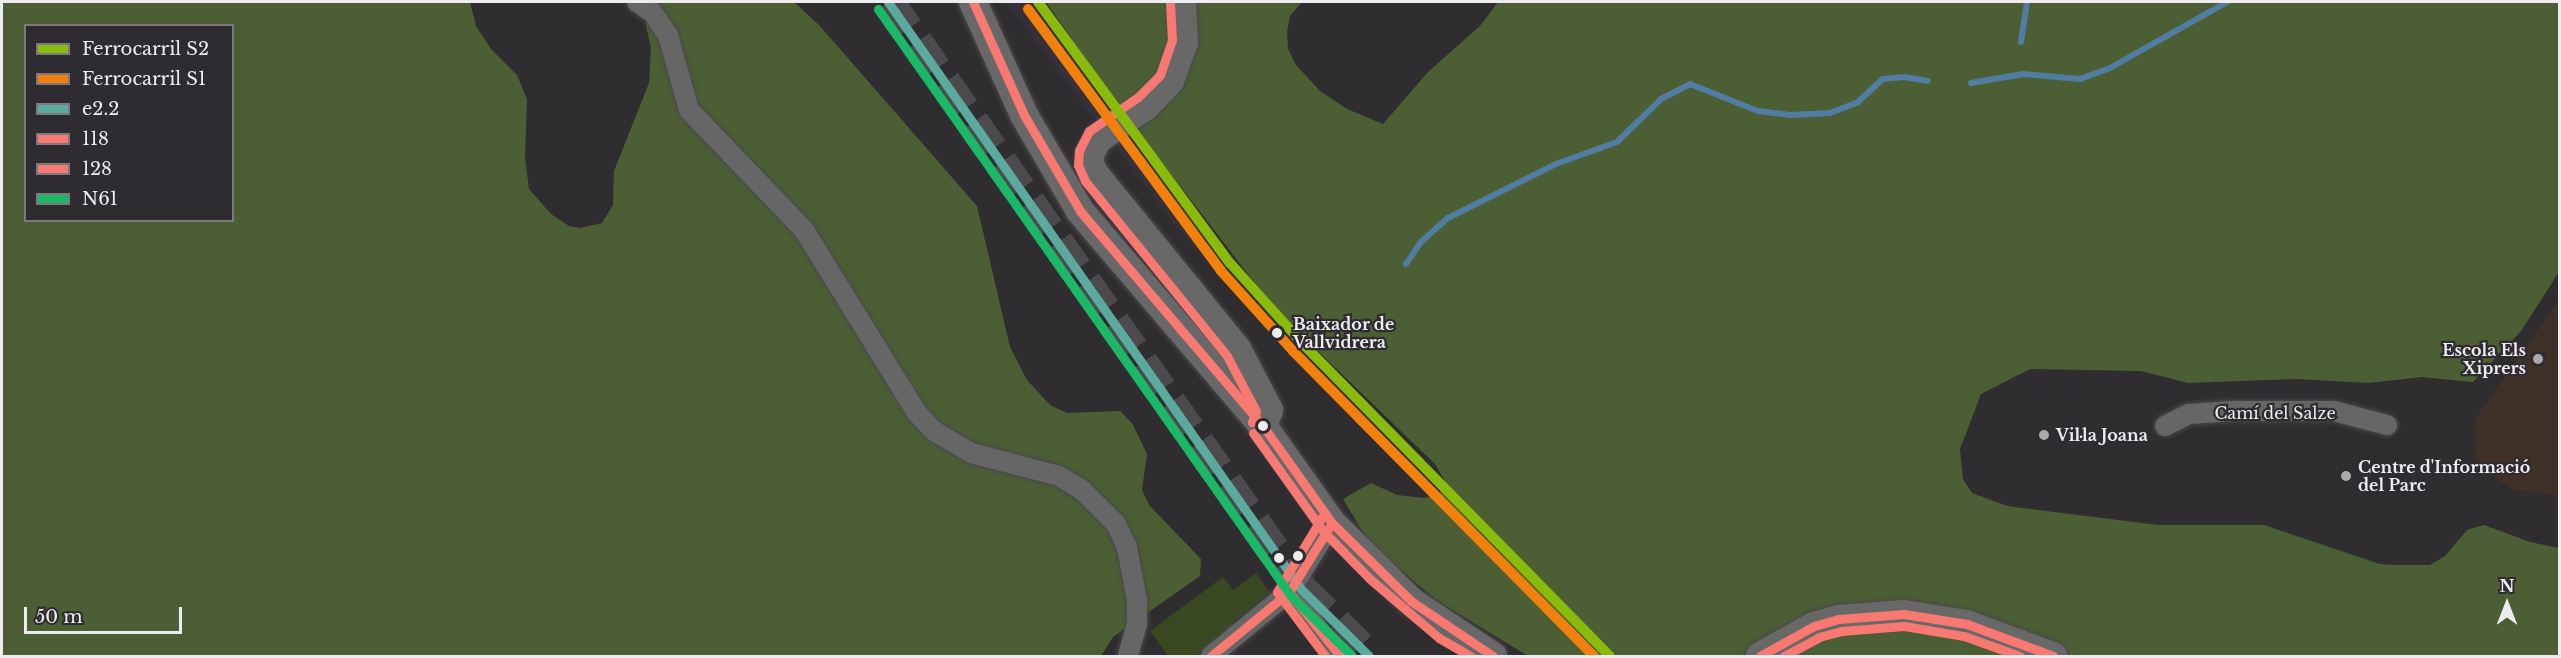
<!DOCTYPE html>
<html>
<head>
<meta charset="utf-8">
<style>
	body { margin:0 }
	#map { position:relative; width:2561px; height:658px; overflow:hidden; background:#2f2d30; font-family:"Libre Baskerville",serif }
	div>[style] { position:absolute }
	.built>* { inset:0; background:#36303a }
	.education>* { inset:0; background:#3f3127 }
	.green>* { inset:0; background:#384922 }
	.forest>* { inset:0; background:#4c5f34 }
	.stream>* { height:6px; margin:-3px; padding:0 3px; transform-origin:3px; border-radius:3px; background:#507da1 }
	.highway-tunnel>* { height:33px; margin-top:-16.5px; transform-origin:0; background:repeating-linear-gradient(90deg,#4c4a4d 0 33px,transparent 0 49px) }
	.roads { filter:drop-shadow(0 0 2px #4a494a) drop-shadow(0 0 2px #4a494a) }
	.street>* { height:20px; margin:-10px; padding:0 10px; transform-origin:10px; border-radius:10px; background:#666 }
	.secondary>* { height:28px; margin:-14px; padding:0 14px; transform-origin:14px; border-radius:14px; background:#696868 }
	.bus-1>* { height:9px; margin:-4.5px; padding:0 4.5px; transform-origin:4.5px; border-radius:4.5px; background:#5aab9d }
	.bus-2>* { height:9px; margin:-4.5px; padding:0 4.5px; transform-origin:4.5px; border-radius:4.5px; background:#f87972 }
	.bus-3>* { height:9px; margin:-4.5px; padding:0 4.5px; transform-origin:4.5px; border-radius:4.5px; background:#f87972 }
	.bus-4>* { height:9px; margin:-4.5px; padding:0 4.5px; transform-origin:4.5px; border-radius:4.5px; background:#1ab867 }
	.rail-1>* { height:10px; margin:-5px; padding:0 5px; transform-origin:5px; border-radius:5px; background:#88bb0b }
	.rail-2>* { height:10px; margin:-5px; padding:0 5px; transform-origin:5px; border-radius:5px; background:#f1800d }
	.dots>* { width:16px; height:16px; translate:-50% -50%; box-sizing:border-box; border:3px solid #2f2c31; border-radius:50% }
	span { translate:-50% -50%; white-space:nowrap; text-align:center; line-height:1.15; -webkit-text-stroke:4.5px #2f2c31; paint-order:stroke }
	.stop-label { font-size:16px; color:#eeecef; font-weight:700 }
	.left { translate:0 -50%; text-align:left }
	.poi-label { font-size:16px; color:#eeecef; font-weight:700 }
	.right { translate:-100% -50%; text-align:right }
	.street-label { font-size:16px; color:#eeecef }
	.frame { position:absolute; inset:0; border:3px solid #eeecef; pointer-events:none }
	.legend { position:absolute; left:24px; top:24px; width:210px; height:198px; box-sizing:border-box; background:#2f2c31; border:2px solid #7b797d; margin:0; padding:8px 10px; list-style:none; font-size:18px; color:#eeecef }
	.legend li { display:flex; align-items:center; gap:12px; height:30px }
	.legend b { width:30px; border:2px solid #7b797d }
	.north { position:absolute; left:2477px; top:574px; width:60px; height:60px; -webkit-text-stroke:4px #2f2c31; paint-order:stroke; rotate:0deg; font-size:16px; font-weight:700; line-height:24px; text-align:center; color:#eeecef }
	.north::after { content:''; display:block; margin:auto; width:21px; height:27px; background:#eeecef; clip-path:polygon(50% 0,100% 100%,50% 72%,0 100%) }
	.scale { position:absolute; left:24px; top:607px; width:158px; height:27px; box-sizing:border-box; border:3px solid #eeecef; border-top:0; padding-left:8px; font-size:18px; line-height:21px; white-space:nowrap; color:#eeecef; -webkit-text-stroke:4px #2f2c31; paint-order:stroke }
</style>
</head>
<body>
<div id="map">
	<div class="built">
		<div style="clip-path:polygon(1006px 2px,1046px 2px,1202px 218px,1291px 325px,1380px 414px,1365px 431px,1173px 223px)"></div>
	</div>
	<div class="education">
		<div style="clip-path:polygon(2559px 300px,2559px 496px,2512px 489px,2476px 466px,2475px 419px)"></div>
	</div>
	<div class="green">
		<div style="clip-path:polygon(1256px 573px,1270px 593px,1232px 623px,1234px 627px,1195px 656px,1168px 656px,1150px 631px,1223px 577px,1233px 590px)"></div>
	</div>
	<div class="forest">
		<div style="clip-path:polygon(evenodd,2px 2px,470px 2px,476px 26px,491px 49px,517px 75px,527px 99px,525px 157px,529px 189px,551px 214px,569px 226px,580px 228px,602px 223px,613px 205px,614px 171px,649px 83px,651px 48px,646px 26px,650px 2px,794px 2px,819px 25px,977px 206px,1010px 347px,1027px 380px,1050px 405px,1067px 413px,1120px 411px,1132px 423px,1147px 454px,1142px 490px,1149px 505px,1201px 559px,1200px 576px,1113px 637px,1101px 656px,2px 656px,2px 2px,26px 26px,232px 26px,232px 220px,26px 220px,26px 26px)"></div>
		<div style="clip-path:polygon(1046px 2px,1302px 2px,1290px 16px,1287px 32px,1288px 49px,1296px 65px,1320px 91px,1347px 109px,1383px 124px,1428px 72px,1480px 26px,1498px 2px,2559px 2px,2559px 272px,2521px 331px,2473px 382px,2422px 377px,2369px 383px,2296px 379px,2188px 383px,2141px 371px,2030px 369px,1981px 394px,1960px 449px,1963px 479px,1972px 493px,2007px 506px,2158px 525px,2264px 525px,2380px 564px,2397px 565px,2430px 565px,2445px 556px,2467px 530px,2484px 525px,2530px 542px,2559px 548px,2559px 656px,1528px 656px,1436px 600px,1370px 544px,1343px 499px,1371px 483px,1397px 495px,1425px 498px,1440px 493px,1446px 483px,1435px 464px,1291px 325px,1255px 283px,1122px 111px)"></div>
	</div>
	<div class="stream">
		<div style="left:2021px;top:42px;width:40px;rotate:-81.5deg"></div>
		<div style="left:1971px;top:83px;width:53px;rotate:-9.8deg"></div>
		<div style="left:2023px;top:74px;width:57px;rotate:5deg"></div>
		<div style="left:2080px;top:79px;width:32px;rotate:-20deg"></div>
		<div style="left:2110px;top:68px;width:134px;rotate:-29.4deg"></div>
		<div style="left:1406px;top:264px;width:27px;rotate:-56deg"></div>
		<div style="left:1421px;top:242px;width:36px;rotate:-42deg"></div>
		<div style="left:1448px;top:218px;width:121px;rotate:-26.6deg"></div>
		<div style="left:1556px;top:164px;width:65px;rotate:-19.8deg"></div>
		<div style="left:1617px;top:142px;width:62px;rotate:-44.3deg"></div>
		<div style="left:1661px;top:99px;width:33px;rotate:-27deg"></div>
		<div style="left:1690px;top:84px;width:73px;rotate:21.7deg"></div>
		<div style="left:1758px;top:111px;width:33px;rotate:7deg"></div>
		<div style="left:1791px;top:115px;width:39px;rotate:-3deg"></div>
		<div style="left:1830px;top:113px;width:30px;rotate:-21deg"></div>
		<div style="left:1858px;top:102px;width:34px;rotate:-43deg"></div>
		<div style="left:1883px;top:79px;width:22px;rotate:-5deg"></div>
		<div style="left:1905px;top:77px;width:23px;rotate:10deg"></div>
	</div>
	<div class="highway-tunnel">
		<div style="left:888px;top:2px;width:718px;rotate:54.87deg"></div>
		<div style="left:1301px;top:589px;width:95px;rotate:44.6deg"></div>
	</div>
	<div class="roads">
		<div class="street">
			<div style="left:637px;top:2px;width:19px;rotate:35deg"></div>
			<div style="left:653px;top:13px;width:27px;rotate:56deg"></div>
			<div style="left:668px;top:35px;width:78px;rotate:74.4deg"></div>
			<div style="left:689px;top:110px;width:166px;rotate:46.2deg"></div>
			<div style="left:804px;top:230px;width:215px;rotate:58.3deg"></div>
			<div style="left:917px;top:413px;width:25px;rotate:47deg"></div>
			<div style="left:934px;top:431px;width:43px;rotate:30.7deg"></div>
			<div style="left:971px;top:453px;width:91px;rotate:14.6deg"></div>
			<div style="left:1059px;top:476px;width:27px;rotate:31deg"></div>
			<div style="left:1082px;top:490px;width:48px;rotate:45deg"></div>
			<div style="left:1116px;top:524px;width:26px;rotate:65deg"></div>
			<div style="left:1127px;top:548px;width:53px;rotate:79.1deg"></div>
			<div style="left:1137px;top:600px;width:24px;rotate:90deg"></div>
			<div style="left:1137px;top:624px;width:33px;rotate:106deg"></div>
			<div style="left:2165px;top:426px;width:27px;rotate:-27deg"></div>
			<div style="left:2189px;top:414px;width:44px;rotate:-3.9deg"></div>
			<div style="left:2233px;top:411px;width:101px"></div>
			<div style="left:2334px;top:411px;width:55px;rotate:14.8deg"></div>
			<div style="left:1289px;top:592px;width:82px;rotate:51.4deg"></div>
			<div style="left:1211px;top:656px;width:101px;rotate:-39.4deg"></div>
			<div style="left:1289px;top:592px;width:81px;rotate:-58.1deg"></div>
		</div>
		<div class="secondary">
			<div style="left:973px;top:2px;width:124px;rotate:65.7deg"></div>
			<div style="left:1024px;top:115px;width:111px;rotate:59.7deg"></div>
			<div style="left:1080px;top:211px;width:282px;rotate:49.6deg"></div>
			<div style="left:1263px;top:426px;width:119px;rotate:54.6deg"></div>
			<div style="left:1332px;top:523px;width:111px;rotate:44.6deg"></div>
			<div style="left:1411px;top:601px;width:99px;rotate:33.9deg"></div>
			<div style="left:1182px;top:2px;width:40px;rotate:87.1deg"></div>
			<div style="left:1184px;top:42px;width:41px;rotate:109.7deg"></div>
			<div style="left:1170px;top:81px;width:35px;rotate:134deg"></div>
			<div style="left:1146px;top:106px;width:58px;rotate:145.5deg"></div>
			<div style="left:1098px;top:139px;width:17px;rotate:118deg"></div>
			<div style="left:1090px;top:154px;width:9px;rotate:90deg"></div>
			<div style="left:1090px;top:163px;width:11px;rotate:68deg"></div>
			<div style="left:1094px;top:173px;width:227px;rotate:50.9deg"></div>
			<div style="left:1237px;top:349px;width:69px;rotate:62.3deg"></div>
			<div style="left:1269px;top:410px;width:15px;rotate:110deg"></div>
			<div style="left:1760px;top:656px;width:62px;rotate:-29.1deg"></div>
			<div style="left:1814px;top:626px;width:26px;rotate:-16deg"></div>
			<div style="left:1839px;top:619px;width:65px;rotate:-4.4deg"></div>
			<div style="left:1904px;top:614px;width:64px;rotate:9deg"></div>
			<div style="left:1967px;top:624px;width:92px;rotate:20.4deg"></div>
		</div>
	</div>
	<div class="bus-1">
		<div style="left:888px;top:2px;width:718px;rotate:54.87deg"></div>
		<div style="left:1301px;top:589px;width:95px;rotate:44.6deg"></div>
	</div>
	<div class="bus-2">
		<div style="left:973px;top:2px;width:124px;rotate:65.7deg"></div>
		<div style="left:1024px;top:115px;width:111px;rotate:59.7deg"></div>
		<div style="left:1080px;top:211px;width:282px;rotate:49.6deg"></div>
		<div style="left:1263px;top:426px;width:119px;rotate:54.6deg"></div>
		<div style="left:1332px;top:523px;width:111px;rotate:44.6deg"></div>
		<div style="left:1411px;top:601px;width:99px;rotate:33.9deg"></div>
		<div style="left:1289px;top:592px;width:82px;rotate:51.4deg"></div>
		<div style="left:1211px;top:656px;width:101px;rotate:-39.4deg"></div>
		<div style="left:1289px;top:592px;width:81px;rotate:-58.1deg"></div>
		<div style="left:1760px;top:656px;width:62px;rotate:-29.1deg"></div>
		<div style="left:1814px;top:626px;width:26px;rotate:-16deg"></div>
		<div style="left:1839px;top:619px;width:65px;rotate:-4.4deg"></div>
		<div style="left:1904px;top:614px;width:64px;rotate:9deg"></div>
		<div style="left:1967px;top:624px;width:92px;rotate:20.4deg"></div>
	</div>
	<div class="bus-3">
		<div style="left:1170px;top:3px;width:37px;rotate:87deg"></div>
		<div style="left:1172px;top:40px;width:37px;rotate:109deg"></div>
		<div style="left:1160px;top:75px;width:31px;rotate:135deg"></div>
		<div style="left:1138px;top:97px;width:60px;rotate:145.2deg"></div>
		<div style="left:1089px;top:131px;width:22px;rotate:117deg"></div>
		<div style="left:1079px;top:151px;width:14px;rotate:94deg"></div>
		<div style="left:1078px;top:165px;width:17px;rotate:66deg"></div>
		<div style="left:1085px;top:181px;width:225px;rotate:50.9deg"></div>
		<div style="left:1227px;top:356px;width:62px;rotate:62.2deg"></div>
		<div style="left:1256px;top:411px;width:12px;rotate:110deg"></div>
		<div style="left:1253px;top:433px;width:120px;rotate:54.5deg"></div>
		<div style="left:1323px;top:531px;width:67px;rotate:45.6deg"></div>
		<div style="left:1370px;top:579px;width:91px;rotate:40.5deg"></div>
		<div style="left:1439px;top:638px;width:36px;rotate:30deg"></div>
		<div style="left:1322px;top:517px;width:87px;rotate:121deg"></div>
		<div style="left:1277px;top:592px;width:80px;rotate:53.1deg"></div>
		<div style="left:1784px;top:656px;width:40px;rotate:-28deg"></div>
		<div style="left:1819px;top:637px;width:23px;rotate:-15deg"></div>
		<div style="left:1841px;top:631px;width:63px;rotate:-4.5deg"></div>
		<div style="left:1904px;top:626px;width:61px;rotate:9.5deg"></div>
		<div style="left:1964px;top:636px;width:59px;rotate:19.7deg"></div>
	</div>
	<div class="bus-4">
		<div style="left:878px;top:9px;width:718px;rotate:54.87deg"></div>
		<div style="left:1291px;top:596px;width:86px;rotate:44.5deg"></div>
	</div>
	<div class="rail-1">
		<div style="left:1038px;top:2px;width:324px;rotate:53.7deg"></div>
		<div style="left:1230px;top:263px;width:108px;rotate:48deg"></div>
		<div style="left:1302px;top:343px;width:439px;rotate:45.5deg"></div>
	</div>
	<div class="rail-2">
		<div style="left:1028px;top:9px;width:325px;rotate:53.6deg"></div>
		<div style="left:1221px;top:271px;width:108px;rotate:48deg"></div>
		<div style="left:1293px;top:351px;width:429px;rotate:45.4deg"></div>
	</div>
	<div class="dots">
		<div style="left:1277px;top:333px;background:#eeecef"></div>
		<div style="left:2538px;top:359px;background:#aba9ac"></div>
		<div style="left:1263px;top:426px;background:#eeecef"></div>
		<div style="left:2044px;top:435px;background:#aba9ac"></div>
		<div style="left:2346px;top:476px;background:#aba9ac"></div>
		<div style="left:1298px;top:556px;background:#eeecef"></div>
		<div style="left:1279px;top:558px;background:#eeecef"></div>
	</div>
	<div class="stop-label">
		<span class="left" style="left:1293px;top:333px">Baixador de<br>Vallvidrera</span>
	</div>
	<div class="poi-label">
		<span class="right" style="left:2526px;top:359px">Escola Els<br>Xiprers</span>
		<span class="left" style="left:2056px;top:435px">Vil·la Joana</span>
		<span class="left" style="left:2358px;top:476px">Centre d'Informació<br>del Parc</span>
	</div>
	<div class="street-label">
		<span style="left:2275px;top:413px">Camí del Salze</span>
	</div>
	<div class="frame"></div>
	<ul class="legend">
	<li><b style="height:8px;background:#88bb0b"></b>Ferrocarril S2</li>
	<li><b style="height:8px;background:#f1800d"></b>Ferrocarril S1</li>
	<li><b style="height:8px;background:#5aab9d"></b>e2.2</li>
	<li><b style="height:8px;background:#f87972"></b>118</li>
	<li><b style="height:8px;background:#f87972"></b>128</li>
	<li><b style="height:8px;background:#1ab867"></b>N61</li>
	</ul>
	<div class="north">N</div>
	<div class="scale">50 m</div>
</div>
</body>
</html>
